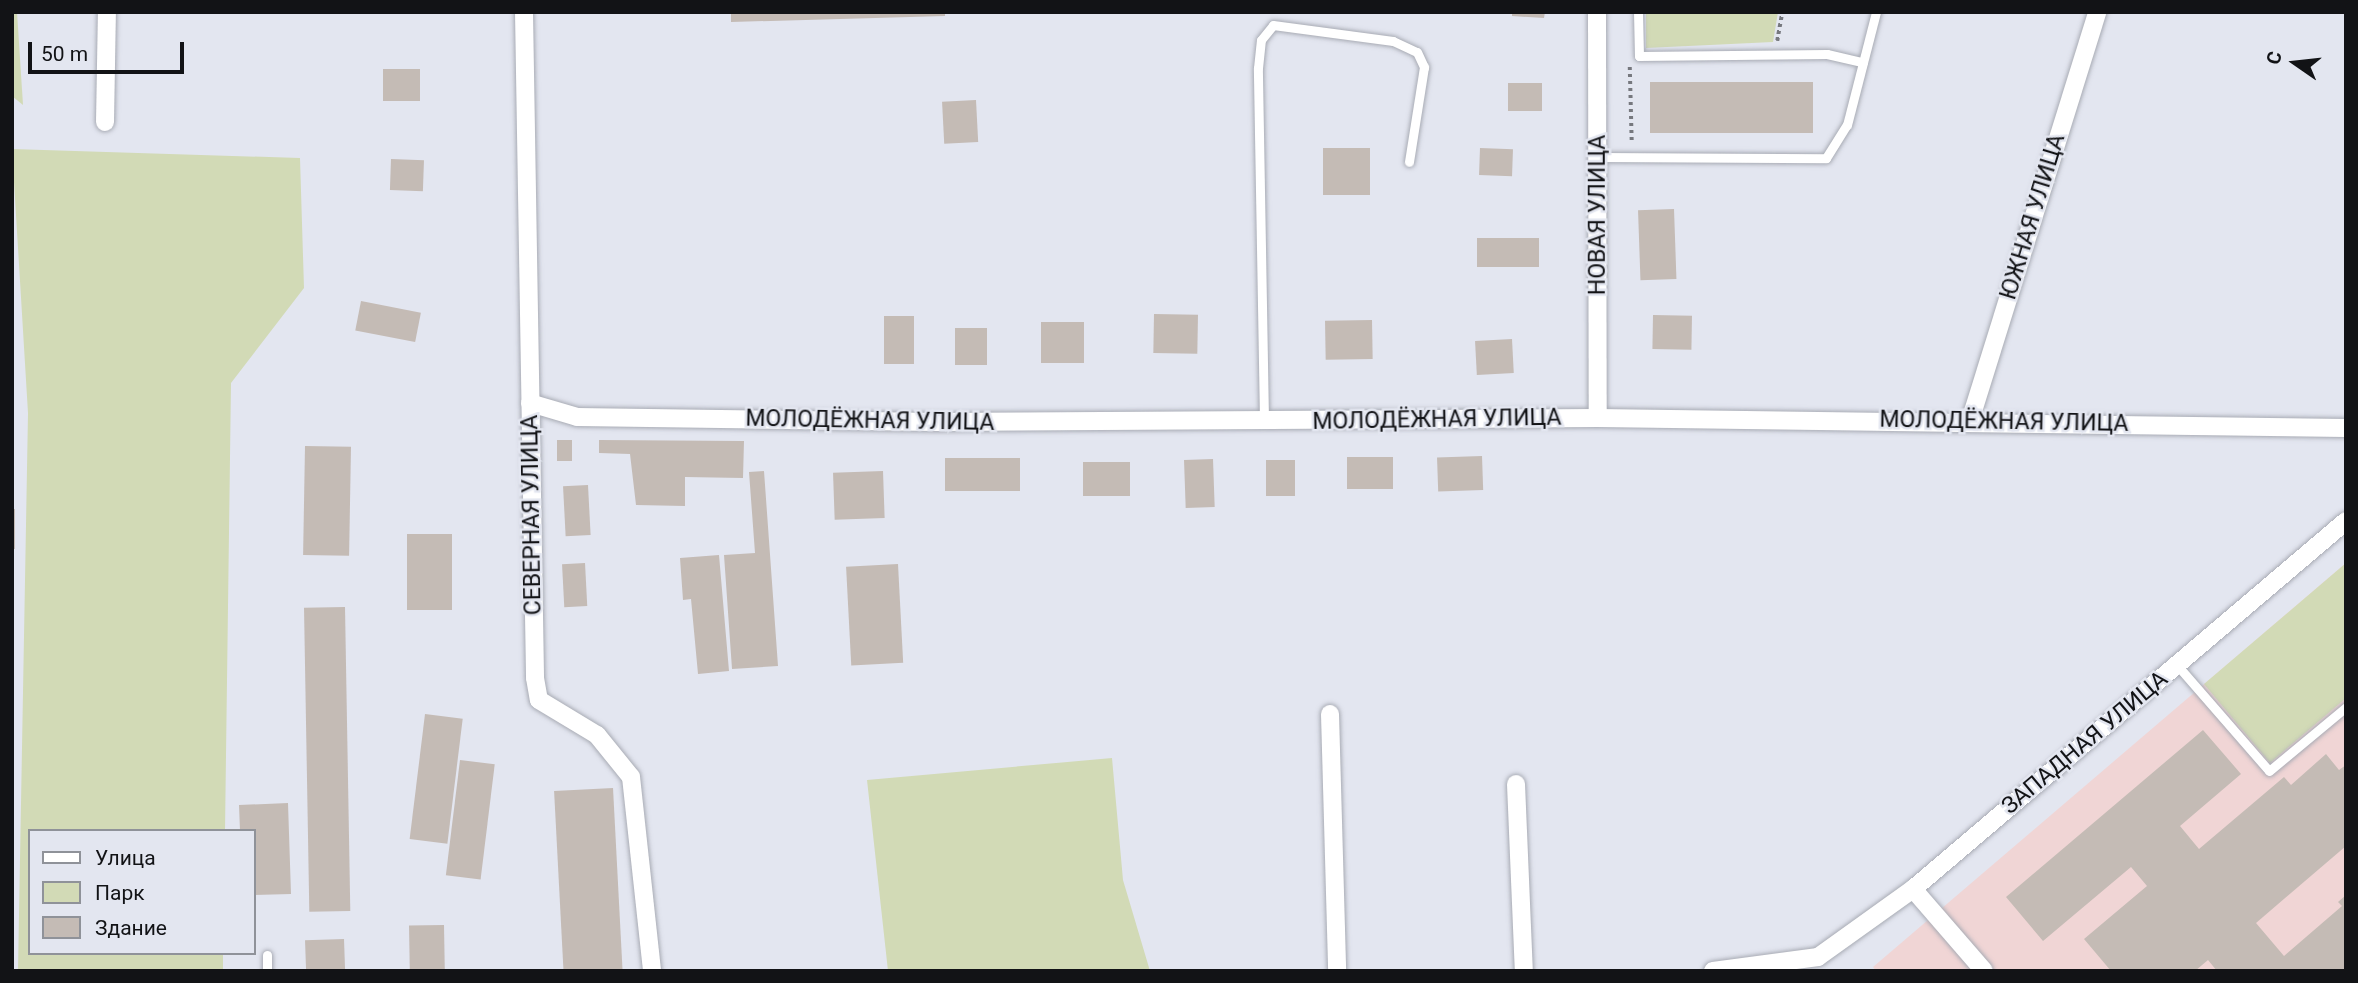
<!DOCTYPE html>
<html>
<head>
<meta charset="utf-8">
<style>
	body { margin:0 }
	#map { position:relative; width:2358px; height:983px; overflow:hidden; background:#e3e6f0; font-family:Roboto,sans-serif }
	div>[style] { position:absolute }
	.education>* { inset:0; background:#f0d5d5 }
	.green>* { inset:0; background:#d2dab6 }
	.building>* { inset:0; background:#c4bbb5; transform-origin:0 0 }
	.path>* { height:3.5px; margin-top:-1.75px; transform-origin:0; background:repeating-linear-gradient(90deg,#76787e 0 3.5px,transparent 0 7px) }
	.roads { filter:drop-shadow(0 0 2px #a8abb4) drop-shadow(0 0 2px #a8abb4) }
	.service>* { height:9px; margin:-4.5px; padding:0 4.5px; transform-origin:4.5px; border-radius:4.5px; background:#fff }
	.minor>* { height:18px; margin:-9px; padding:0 9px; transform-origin:9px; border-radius:9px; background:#fff }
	span { translate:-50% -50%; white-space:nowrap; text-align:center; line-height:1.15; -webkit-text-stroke:5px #e3e6f0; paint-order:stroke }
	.street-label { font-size:23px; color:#121316 }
	.frame { position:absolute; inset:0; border:14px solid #121316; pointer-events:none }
	.legend { position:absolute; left:28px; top:829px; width:228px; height:126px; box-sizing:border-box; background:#e3e6f0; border:2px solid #8f9299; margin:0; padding:9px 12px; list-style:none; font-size:21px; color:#121316 }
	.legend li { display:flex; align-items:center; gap:14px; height:35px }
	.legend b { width:35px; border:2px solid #8f9299 }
	.north { position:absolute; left:2260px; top:28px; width:70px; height:70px; -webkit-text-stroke:5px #e3e6f0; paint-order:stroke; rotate:284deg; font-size:19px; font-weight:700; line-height:28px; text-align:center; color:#121316 }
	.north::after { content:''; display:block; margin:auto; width:24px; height:32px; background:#121316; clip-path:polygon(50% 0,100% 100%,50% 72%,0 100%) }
	.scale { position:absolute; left:28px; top:42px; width:156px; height:32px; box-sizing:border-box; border:4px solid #121316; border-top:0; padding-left:9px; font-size:21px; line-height:24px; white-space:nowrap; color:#121316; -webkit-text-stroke:5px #e3e6f0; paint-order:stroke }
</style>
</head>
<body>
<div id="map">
	<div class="education">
		<div style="clip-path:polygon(2346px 563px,2346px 971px,1876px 971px,1873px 967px)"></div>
	</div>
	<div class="green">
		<div style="clip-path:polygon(12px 12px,17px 12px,23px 105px,12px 96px)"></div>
		<div style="clip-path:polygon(1646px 12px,1778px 12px,1773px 42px,1646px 48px)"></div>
		<div style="clip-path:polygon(12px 149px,300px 158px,304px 288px,231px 383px,225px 831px,30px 831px,30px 953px,223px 953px,223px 971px,18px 971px,28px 413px)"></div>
		<div style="clip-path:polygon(2346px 563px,2346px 698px,2270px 763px,2204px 684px)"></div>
		<div style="clip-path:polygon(1112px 758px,1123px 880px,1150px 971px,888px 971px,867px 780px)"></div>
	</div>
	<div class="building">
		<div style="clip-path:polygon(731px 12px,945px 12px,945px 16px,731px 22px)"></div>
		<div style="clip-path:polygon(1512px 12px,1545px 12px,1544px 18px,1512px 16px)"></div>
		<div style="left:383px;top:69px;width:37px;height:32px"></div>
		<div style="left:1813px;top:82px;width:51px;height:163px;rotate:90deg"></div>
		<div style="left:1508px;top:83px;width:34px;height:28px"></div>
		<div style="left:976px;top:100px;width:42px;height:34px;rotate:87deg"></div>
		<div style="left:1370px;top:148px;width:47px;height:47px;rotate:90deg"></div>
		<div style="left:1480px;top:148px;width:33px;height:27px;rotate:2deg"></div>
		<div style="left:391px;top:159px;width:33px;height:31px;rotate:2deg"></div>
		<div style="left:1674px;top:209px;width:70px;height:36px;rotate:88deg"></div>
		<div style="left:1539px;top:238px;width:29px;height:62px;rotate:90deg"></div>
		<div style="left:361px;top:301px;width:61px;height:30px;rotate:11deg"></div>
		<div style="left:1154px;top:314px;width:44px;height:39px;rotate:1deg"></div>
		<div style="left:1653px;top:315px;width:39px;height:34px;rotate:1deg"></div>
		<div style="left:884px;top:316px;width:30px;height:48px"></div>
		<div style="left:1372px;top:320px;width:39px;height:47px;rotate:89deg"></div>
		<div style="left:1041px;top:322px;width:43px;height:41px"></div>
		<div style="left:955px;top:328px;width:32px;height:37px"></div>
		<div style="left:1512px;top:339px;width:34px;height:37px;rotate:87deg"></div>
		<div style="left:557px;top:440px;width:15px;height:21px"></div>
		<div style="clip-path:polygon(599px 440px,744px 441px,743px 478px,685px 477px,685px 506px,636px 505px,630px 454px,599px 453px)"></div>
		<div style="left:305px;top:446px;width:46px;height:109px;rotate:1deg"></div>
		<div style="left:1482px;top:456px;width:34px;height:45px;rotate:88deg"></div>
		<div style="left:1393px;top:457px;width:32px;height:46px;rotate:90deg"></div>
		<div style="left:1020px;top:458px;width:33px;height:75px;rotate:90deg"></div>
		<div style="left:1213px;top:459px;width:48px;height:29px;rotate:88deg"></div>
		<div style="left:1266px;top:460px;width:29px;height:36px"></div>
		<div style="left:1130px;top:462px;width:34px;height:47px;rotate:90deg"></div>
		<div style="clip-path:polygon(764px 471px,778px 666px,732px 669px,724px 555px,755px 553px,749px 472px)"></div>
		<div style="left:883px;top:471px;width:47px;height:50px;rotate:88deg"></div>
		<div style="left:588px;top:485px;width:50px;height:25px;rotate:87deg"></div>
		<div style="left:12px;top:509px;width:3px;height:40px"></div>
		<div style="left:407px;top:534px;width:45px;height:76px"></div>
		<div style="clip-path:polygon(719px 555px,729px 671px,698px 674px,691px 599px,683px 600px,680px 558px)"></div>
		<div style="left:585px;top:563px;width:43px;height:23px;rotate:87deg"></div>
		<div style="left:898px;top:564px;width:99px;height:52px;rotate:87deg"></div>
		<div style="left:345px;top:607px;width:304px;height:41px;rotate:89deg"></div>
		<div style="left:425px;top:714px;width:38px;height:126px;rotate:7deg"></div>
		<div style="clip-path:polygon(2203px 730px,2241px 774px,2180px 826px,2199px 849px,2284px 777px,2291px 785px,2326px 754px,2339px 770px,2346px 765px,2346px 846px,2256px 923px,2284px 956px,2342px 906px,2338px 902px,2346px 895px,2346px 971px,2217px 971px,2208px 960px,2195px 971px,2111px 971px,2084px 939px,2147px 886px,2131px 867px,2043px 941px,2006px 897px)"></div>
		<div style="left:460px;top:760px;width:35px;height:116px;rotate:7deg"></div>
		<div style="left:613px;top:788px;width:182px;height:59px;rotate:87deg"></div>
		<div style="clip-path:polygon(288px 803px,291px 894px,254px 895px,254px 831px,240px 831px,239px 805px)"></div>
		<div style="left:444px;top:925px;width:46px;height:35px;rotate:89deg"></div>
		<div style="left:344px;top:939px;width:32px;height:39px;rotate:88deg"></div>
	</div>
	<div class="path">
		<div style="left:1777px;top:41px;width:29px;rotate:-80deg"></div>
		<div style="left:1630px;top:67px;width:76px;rotate:88.5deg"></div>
	</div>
	<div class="roads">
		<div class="service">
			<div style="left:1638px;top:12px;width:44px;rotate:88.7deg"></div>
			<div style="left:1639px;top:56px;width:188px;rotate:-0.6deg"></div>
			<div style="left:1827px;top:54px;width:37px;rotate:13deg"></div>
			<div style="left:1598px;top:157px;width:228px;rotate:0.3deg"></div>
			<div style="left:1826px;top:158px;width:39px;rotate:-58deg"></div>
			<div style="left:1847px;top:125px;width:117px;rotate:-75.6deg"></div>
			<div style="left:1264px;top:420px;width:352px;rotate:-91deg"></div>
			<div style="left:1258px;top:68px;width:28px;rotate:-84deg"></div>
			<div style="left:1261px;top:40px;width:19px;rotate:-51deg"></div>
			<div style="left:1273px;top:25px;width:121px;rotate:7.6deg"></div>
			<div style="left:1393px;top:41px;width:26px;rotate:25deg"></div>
			<div style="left:1417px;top:52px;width:17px;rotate:65deg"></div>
			<div style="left:1424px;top:67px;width:96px;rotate:99deg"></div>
			<div style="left:2177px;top:665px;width:140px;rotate:49deg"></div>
			<div style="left:2269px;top:771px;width:100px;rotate:-39.7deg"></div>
			<div style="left:267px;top:955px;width:16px;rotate:90deg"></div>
		</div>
		<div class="minor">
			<div style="left:524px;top:12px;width:666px;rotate:89.05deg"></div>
			<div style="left:535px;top:678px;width:22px;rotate:80deg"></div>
			<div style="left:539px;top:700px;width:68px;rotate:31.1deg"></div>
			<div style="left:597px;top:735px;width:54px;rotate:51deg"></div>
			<div style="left:631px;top:777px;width:195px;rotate:83.8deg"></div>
			<div style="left:1597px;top:12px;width:406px;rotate:89.9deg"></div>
			<div style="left:105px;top:122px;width:110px;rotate:-89deg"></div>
			<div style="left:530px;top:403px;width:49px;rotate:16.6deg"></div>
			<div style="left:577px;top:417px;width:358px;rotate:0.8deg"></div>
			<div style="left:935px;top:422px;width:663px;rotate:-0.35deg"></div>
			<div style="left:1598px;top:418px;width:748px;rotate:0.77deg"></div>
			<div style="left:1970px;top:421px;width:428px;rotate:-72.7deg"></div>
			<div style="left:1330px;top:714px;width:257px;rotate:88.4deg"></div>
			<div style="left:1516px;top:784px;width:187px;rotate:87.6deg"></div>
			<div style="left:1913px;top:889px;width:108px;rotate:49.1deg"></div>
			<div style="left:1713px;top:971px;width:106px;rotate:-7.6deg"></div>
			<div style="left:1818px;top:957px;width:117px;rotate:-35.6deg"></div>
			<div style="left:1913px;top:889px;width:568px;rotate:-40.36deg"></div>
		</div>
	</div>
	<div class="street-label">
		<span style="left:1598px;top:215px;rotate:-90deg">НОВАЯ УЛИЦА</span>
		<span style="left:2033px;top:217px;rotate:-73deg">ЮЖНАЯ УЛИЦА</span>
		<span style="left:1437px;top:420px;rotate:-1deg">МОЛОДЁЖНАЯ УЛИЦА</span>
		<span style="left:870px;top:421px;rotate:1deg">МОЛОДЁЖНАЯ УЛИЦА</span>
		<span style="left:2004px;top:422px;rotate:1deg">МОЛОДЁЖНАЯ УЛИЦА</span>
		<span style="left:532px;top:515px;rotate:-91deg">СЕВЕРНАЯ УЛИЦА</span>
		<span style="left:2085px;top:743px;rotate:-40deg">ЗАПАДНАЯ УЛИЦА</span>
	</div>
	<div class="frame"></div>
	<ul class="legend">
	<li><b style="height:9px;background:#fff"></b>Улица</li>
	<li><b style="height:19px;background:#d2dab6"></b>Парк</li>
	<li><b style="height:19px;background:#c4bbb5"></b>Здание</li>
	</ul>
	<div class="north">С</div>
	<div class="scale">50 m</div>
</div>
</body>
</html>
